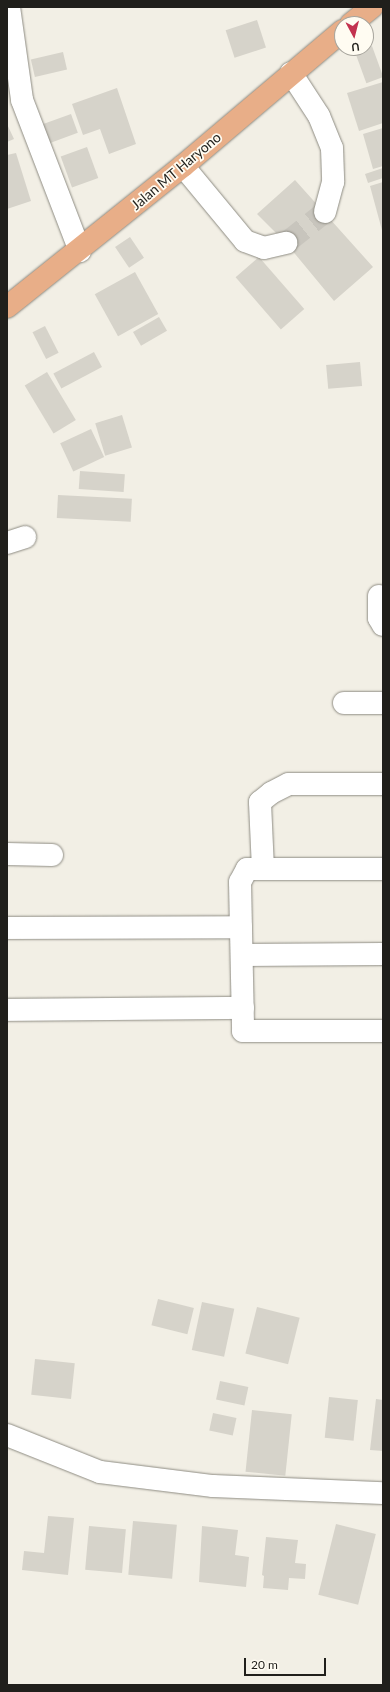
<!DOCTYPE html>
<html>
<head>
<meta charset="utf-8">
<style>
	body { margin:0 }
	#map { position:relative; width:390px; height:1692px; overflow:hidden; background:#f2efe5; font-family:Lato,sans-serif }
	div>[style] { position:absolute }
	.building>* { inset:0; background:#d6d3ca; transform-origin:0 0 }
	.minor-tunnel>* { height:22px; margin-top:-11px; transform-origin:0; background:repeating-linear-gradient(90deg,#c8c5bd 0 22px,transparent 0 33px) }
	.roads { filter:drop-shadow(0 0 1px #8e8c83) drop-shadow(0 0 1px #8e8c83) }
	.minor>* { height:22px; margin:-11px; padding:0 11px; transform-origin:11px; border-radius:11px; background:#fff }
	.major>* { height:22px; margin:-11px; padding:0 11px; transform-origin:11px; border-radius:11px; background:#e8ae88 }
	span { translate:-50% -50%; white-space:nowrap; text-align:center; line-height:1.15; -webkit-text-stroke:3.5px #fffcf2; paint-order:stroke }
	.street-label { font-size:14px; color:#201f1b }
	.frame { position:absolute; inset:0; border:8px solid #201f1b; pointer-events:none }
	.north { position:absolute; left:334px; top:16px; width:40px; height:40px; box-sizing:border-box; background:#fffcf2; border:1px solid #a6a49c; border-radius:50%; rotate:173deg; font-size:11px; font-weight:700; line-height:16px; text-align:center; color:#201f1b }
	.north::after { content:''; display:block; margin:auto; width:14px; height:18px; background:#c3324f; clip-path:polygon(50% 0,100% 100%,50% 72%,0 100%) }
	.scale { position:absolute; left:244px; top:1658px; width:82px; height:18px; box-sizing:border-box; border:2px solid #201f1b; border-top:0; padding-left:5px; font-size:12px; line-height:14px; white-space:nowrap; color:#201f1b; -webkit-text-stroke:3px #fffcf2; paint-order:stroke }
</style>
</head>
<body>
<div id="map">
	<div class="building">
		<div style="left:257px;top:20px;width:29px;height:33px;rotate:72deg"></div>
		<div style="left:372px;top:46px;width:33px;height:18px;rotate:70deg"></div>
		<div style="left:63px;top:52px;width:18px;height:33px;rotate:77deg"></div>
		<div style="clip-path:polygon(383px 82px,383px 123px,359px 131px,347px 93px)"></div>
		<div style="clip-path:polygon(117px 88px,136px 144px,109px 154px,100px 129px,83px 135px,72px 104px)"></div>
		<div style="left:71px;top:114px;width:20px;height:31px;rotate:70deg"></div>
		<div style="clip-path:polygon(7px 124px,14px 139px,7px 142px)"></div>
		<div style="clip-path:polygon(383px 128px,383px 166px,373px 169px,363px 134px)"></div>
		<div style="left:87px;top:147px;width:33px;height:28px;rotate:70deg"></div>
		<div style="clip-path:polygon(16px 153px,31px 201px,7px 209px,7px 155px)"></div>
		<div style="clip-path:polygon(383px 168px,383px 178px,368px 183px,365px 174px)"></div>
		<div style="clip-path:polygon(295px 180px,373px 267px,334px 301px,286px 243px,257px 214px)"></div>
		<div style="clip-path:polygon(383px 182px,383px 234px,370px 186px)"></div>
		<div style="left:130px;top:237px;width:25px;height:18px;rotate:56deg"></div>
		<div style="left:259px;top:257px;width:69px;height:31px;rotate:49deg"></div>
		<div style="left:135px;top:272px;width:48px;height:46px;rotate:61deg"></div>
		<div style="left:159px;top:317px;width:16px;height:30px;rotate:60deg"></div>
		<div style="left:45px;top:326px;width:30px;height:14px;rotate:63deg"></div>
		<div style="left:94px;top:352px;width:17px;height:46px;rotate:62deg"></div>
		<div style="left:360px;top:362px;width:24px;height:34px;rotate:85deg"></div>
		<div style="left:47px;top:372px;width:56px;height:26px;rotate:59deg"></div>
		<div style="left:122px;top:415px;width:34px;height:28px;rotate:73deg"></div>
		<div style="left:91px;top:429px;width:31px;height:34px;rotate:65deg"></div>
		<div style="left:80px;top:471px;width:45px;height:18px;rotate:4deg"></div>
		<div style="left:58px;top:495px;width:74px;height:23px;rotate:3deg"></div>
		<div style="left:158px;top:1299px;width:37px;height:27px;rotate:14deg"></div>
		<div style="left:202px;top:1302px;width:33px;height:49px;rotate:12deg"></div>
		<div style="left:257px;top:1307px;width:44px;height:48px;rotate:14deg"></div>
		<div style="left:35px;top:1359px;width:40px;height:36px;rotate:6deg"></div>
		<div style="left:220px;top:1381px;width:29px;height:19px;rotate:12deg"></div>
		<div style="left:329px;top:1397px;width:29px;height:41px;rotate:6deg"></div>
		<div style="clip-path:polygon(376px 1399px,383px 1400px,383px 1451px,370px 1450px)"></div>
		<div style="left:252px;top:1410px;width:40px;height:62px;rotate:6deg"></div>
		<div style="left:213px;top:1413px;width:24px;height:18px;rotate:12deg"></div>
		<div style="clip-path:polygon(48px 1516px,74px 1518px,68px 1575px,22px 1570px,24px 1551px,44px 1553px)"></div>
		<div style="left:133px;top:1521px;width:44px;height:54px;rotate:5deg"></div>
		<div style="left:336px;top:1524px;width:41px;height:73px;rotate:14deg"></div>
		<div style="left:89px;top:1526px;width:37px;height:44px;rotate:5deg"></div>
		<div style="clip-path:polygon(202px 1526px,238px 1530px,235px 1555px,249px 1557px,246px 1587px,199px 1582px)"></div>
		<div style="clip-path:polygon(266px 1537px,298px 1540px,295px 1563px,306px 1564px,305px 1579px,289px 1578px,288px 1590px,263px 1588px,264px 1576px,262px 1575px)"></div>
	</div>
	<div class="minor-tunnel">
		<div style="left:286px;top:243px;width:50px;rotate:-38.5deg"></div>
	</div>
	<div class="roads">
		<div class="minor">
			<div style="left:9px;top:7px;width:94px;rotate:82deg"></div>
			<div style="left:22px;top:100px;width:162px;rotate:69deg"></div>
			<div style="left:291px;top:73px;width:51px;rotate:56.9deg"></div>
			<div style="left:319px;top:116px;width:35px;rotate:68deg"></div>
			<div style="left:332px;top:148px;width:34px;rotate:88deg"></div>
			<div style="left:333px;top:182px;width:31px;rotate:105deg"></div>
			<div style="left:183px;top:166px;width:97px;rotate:50.4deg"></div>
			<div style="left:245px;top:241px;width:20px;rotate:20deg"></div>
			<div style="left:264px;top:248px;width:23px;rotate:-13deg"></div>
			<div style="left:7px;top:543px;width:19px;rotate:-18deg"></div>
			<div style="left:379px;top:596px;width:22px;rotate:90deg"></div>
			<div style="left:379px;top:618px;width:8px;rotate:60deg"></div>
			<div style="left:344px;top:703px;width:39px"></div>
			<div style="left:7px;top:854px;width:45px;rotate:1.3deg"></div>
			<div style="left:263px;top:869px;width:67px;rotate:-92.6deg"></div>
			<div style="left:260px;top:802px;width:14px;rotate:-39deg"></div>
			<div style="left:271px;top:793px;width:20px;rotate:-27deg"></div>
			<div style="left:289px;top:784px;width:94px"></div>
			<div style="left:383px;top:869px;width:136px;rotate:180deg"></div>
			<div style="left:247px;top:869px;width:15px;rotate:118deg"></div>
			<div style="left:240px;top:882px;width:149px;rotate:88.8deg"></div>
			<div style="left:243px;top:1031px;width:140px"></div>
			<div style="left:7px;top:928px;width:234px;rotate:-0.2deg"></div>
			<div style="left:242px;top:955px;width:141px;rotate:-0.4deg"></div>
			<div style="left:7px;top:1010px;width:236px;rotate:-0.5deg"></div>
			<div style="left:7px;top:1435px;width:100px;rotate:21.7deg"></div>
			<div style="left:100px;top:1472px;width:114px;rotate:7.1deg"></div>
			<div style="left:213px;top:1486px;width:170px;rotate:2.4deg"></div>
		</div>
		<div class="major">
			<div style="left:351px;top:24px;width:27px;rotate:-39deg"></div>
			<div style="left:7px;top:307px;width:226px;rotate:-38.7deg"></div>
			<div style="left:183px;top:166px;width:209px;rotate:-40.3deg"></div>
		</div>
	</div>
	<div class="street-label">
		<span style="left:176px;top:171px;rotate:-40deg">Jalan MT Haryono</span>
	</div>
	<div class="frame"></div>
	<div class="north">U</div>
	<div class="scale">20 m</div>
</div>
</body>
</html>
